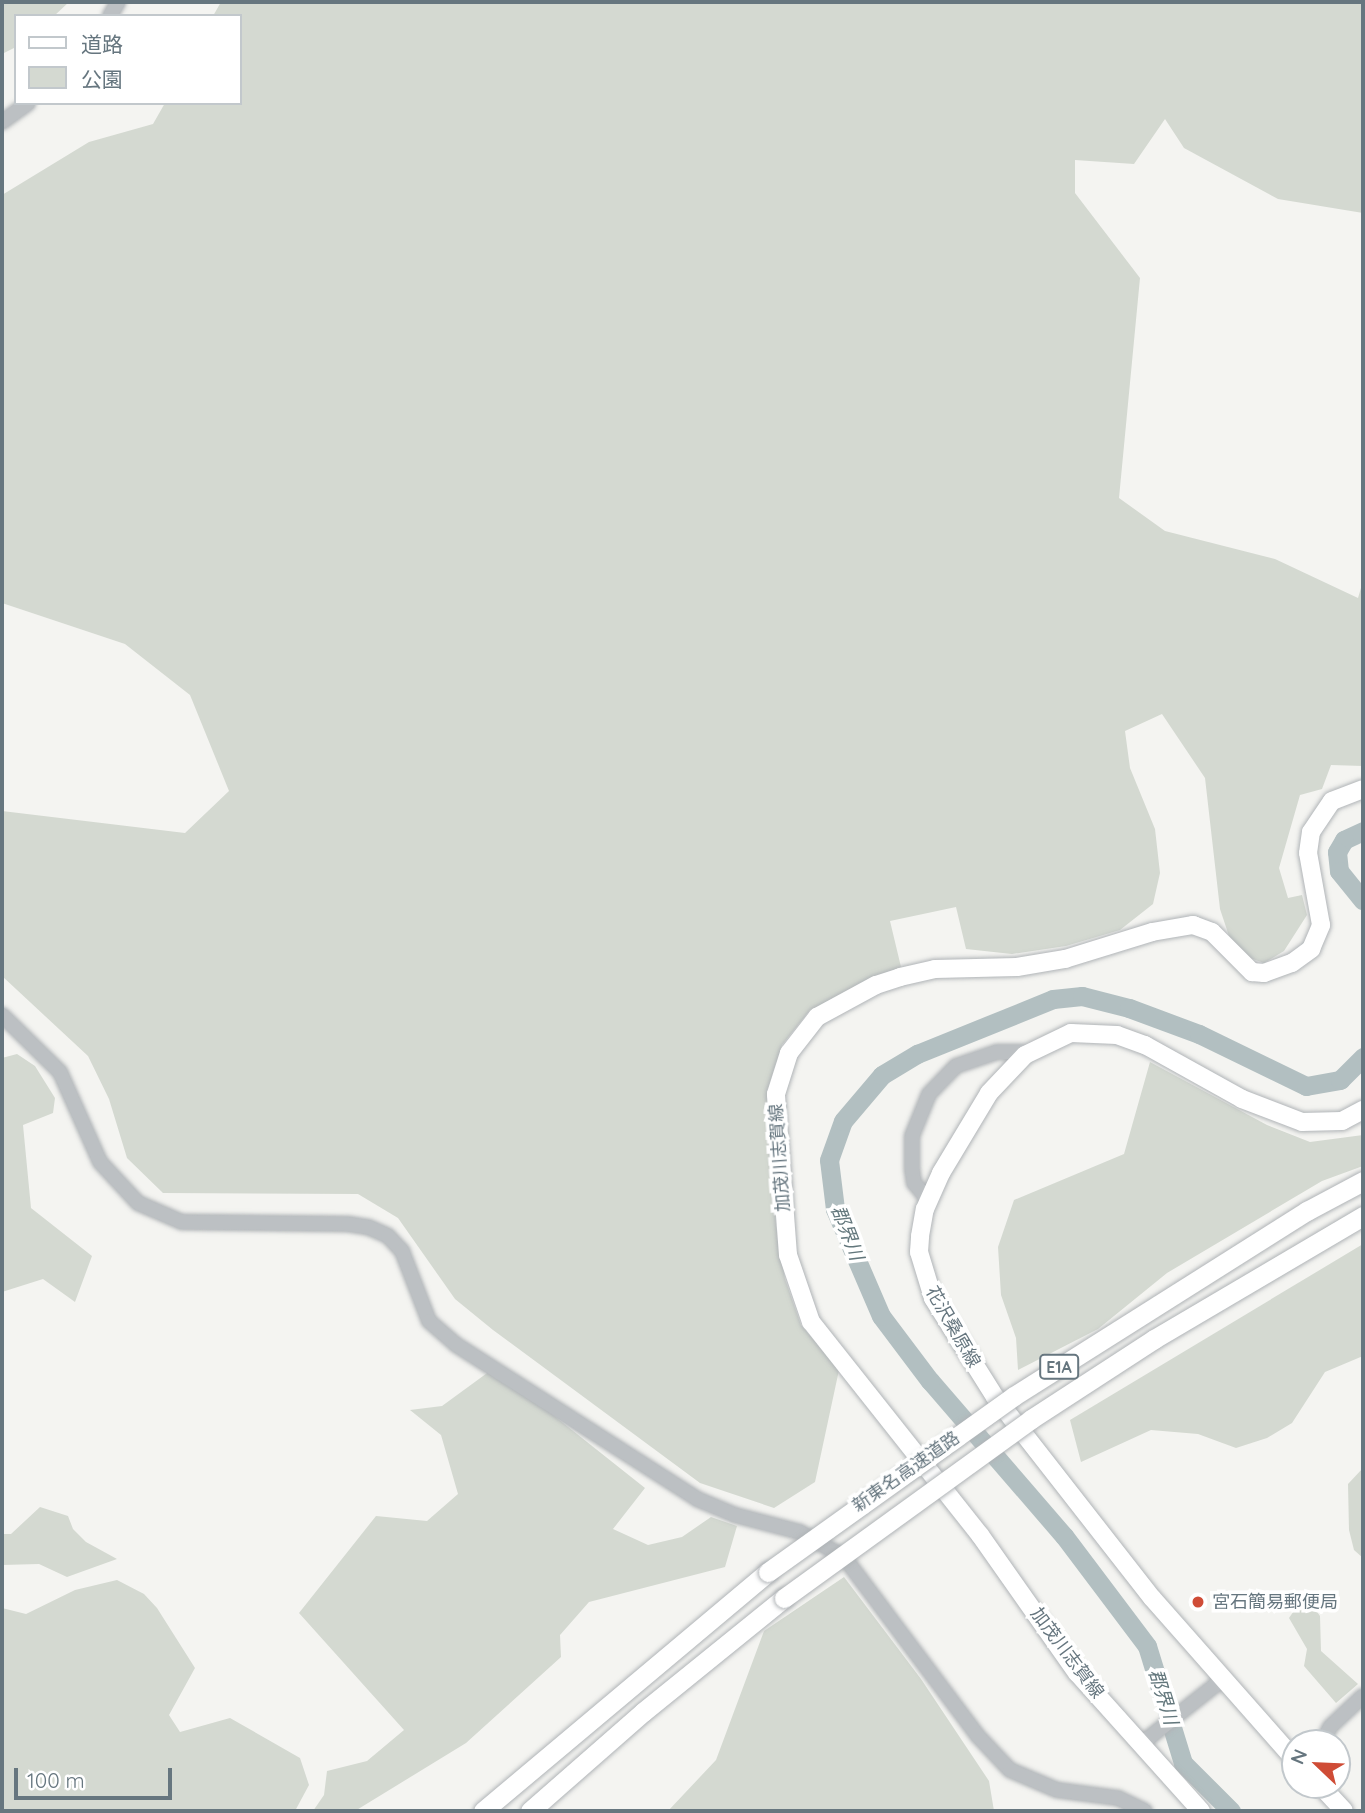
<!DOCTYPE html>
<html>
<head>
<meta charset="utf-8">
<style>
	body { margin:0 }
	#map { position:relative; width:1365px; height:1813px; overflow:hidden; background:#f4f4f1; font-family:Quicksand,"Noto Sans JP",sans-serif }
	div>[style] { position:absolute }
	.green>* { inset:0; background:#d4d9d1 }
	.river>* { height:19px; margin:-9.5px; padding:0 9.5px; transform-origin:9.5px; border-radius:9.5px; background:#b2bfc1 }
	.roads { filter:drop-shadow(0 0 2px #b0b4b7) drop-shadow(0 0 2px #b0b4b7) }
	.minor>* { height:14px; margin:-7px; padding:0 7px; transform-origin:7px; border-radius:7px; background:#bcc0c3 }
	.major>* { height:18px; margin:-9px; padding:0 9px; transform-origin:9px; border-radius:9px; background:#fff }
	.highway>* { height:19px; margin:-9.5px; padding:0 9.5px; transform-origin:9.5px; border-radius:9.5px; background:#fff }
	.bridges { filter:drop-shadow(0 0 2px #afb3b6) drop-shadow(0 0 2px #afb3b6) }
	.highway-bridge>* { height:19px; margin:-9.5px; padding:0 9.5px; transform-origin:9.5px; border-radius:9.5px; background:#fff }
	.dots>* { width:19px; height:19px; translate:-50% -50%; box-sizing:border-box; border:4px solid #fff; border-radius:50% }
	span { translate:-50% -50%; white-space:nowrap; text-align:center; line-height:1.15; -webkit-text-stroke:7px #fff; paint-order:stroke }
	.shield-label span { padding:2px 5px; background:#fff; border:2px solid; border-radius:5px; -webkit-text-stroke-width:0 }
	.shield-label { font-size:16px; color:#66767f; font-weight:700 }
	.street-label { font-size:18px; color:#66767f }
	.poi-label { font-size:18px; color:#66767f }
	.left { translate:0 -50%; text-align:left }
	.water-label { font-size:19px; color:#63777c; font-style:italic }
	.frame { position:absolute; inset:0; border:4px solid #66767f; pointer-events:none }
	.legend { position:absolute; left:14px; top:14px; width:228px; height:91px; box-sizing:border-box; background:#fff; border:2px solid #c2c8cc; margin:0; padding:9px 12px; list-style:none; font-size:21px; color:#66767f }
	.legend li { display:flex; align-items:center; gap:14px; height:35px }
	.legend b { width:35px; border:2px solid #c2c8cc }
	.north { position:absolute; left:1281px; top:1729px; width:70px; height:70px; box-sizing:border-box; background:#fff; border:2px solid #c2c8cc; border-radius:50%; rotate:293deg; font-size:19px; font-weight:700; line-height:28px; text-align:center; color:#66767f }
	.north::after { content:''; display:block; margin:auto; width:24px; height:32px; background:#cf4c36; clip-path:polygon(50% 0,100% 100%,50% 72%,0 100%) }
	.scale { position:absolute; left:14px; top:1768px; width:158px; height:32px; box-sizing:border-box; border:4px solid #66767f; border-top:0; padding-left:9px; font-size:21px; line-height:24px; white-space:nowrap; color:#66767f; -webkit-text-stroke:5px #fff; paint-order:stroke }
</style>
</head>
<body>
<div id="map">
	<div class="green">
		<div style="clip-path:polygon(2px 2px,69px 2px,54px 16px,16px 16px,16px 47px,2px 54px)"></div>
		<div style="clip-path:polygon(221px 2px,1363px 2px,1363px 213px,1278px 199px,1184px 148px,1165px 119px,1134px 164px,1075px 160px,1075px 193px,1140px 278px,1119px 498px,1165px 531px,1275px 559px,1358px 598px,1363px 581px,1363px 766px,1331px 765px,1322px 789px,1300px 795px,1279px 868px,1288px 898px,1302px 895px,1307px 915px,1284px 951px,1264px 963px,1247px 957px,1229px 936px,1220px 909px,1205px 778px,1162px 714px,1125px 731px,1130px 768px,1155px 829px,1160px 873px,1153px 904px,1120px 930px,1066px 946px,1012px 954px,966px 949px,956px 907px,890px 921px,901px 967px,810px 1010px,782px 1045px,767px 1091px,776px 1226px,785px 1279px,801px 1325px,839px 1370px,815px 1482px,774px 1508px,700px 1483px,493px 1330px,455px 1299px,398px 1218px,358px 1194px,163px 1193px,127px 1158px,109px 1099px,88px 1056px,2px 976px,2px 811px,185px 833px,229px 791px,190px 695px,125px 644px,2px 603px,2px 195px,89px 142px,153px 124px,165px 103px,240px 103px,240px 16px,213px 16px)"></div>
		<div style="clip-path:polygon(17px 1054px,35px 1066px,55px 1098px,53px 1113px,23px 1125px,31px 1208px,92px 1256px,75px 1302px,43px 1279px,2px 1292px,2px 1058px)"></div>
		<div style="clip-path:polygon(1150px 1062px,1267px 1125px,1310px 1142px,1363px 1135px,1363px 1166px,1322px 1181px,1167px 1273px,1098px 1329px,1018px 1370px,1016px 1338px,1001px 1295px,998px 1247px,1014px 1200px,1124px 1154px)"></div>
		<div style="clip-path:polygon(1363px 1244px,1363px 1356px,1325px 1372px,1292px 1423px,1267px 1438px,1236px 1448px,1198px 1434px,1151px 1430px,1081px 1462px,1070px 1420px)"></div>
		<div style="clip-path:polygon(494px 1368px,645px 1488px,613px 1529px,648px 1545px,682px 1537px,711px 1517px,737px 1526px,725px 1567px,589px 1602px,560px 1635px,561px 1657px,466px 1743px,355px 1811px,313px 1811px,324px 1795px,327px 1771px,367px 1761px,404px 1730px,299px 1613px,376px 1516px,427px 1521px,458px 1494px,441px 1435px,410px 1410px,442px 1406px)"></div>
		<div style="clip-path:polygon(1363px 1468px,1363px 1558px,1354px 1550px,1349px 1530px,1348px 1484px)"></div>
		<div style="clip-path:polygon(40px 1507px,68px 1516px,73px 1529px,86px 1542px,117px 1559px,67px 1577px,39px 1564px,2px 1565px,2px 1534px,11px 1534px)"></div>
		<div style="clip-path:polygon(844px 1577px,921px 1679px,989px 1781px,994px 1811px,668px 1811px,716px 1760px,764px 1631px)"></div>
		<div style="clip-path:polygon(117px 1580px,144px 1594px,157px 1608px,195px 1668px,169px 1715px,180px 1732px,230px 1718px,300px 1758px,309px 1785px,295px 1811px,2px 1811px,2px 1608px,26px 1614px,75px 1590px)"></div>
		<div style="clip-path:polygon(1300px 1602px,1313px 1606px,1320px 1616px,1321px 1651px,1358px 1684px,1336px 1703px,1304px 1666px,1307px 1649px,1289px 1618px)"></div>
	</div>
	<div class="river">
		<div style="left:1363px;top:831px;width:21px;rotate:155deg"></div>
		<div style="left:1344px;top:840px;width:14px;rotate:120deg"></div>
		<div style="left:1337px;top:852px;width:19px;rotate:84deg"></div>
		<div style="left:1339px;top:871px;width:38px;rotate:51deg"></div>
		<div style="left:1231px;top:1811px;width:68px;rotate:-135deg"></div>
		<div style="left:1183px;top:1763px;width:122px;rotate:-107.1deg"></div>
		<div style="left:1147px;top:1646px;width:138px;rotate:-127deg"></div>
		<div style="left:1064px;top:1536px;width:205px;rotate:-130.8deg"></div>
		<div style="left:930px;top:1381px;width:81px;rotate:-127deg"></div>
		<div style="left:881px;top:1316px;width:116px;rotate:-113.3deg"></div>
		<div style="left:835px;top:1209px;width:49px;rotate:-97deg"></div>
		<div style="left:829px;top:1160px;width:41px;rotate:-70.3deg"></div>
		<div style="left:843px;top:1121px;width:60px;rotate:-49.7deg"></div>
		<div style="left:882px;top:1075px;width:41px;rotate:-31deg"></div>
		<div style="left:917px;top:1054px;width:147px;rotate:-22deg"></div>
		<div style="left:1053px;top:999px;width:29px;rotate:-6deg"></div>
		<div style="left:1082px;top:996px;width:49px;rotate:14.3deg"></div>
		<div style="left:1129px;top:1008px;width:75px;rotate:20.4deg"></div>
		<div style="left:1199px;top:1034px;width:119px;rotate:25.9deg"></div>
		<div style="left:1306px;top:1086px;width:35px;rotate:-10deg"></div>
		<div style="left:1340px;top:1080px;width:33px;rotate:-45deg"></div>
	</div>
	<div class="roads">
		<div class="minor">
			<div style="left:110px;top:16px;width:16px;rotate:-60deg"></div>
			<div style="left:2px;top:122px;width:32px;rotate:-36deg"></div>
			<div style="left:2px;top:1015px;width:81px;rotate:44.5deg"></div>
			<div style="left:60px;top:1072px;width:98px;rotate:66deg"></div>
			<div style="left:100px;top:1162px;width:56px;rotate:47.2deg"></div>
			<div style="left:138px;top:1203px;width:48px;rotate:23.4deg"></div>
			<div style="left:182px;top:1222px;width:166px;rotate:0.7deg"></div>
			<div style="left:348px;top:1224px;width:20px;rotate:9deg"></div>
			<div style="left:368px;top:1227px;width:22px;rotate:24deg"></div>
			<div style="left:388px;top:1236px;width:21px;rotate:47deg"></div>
			<div style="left:402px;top:1251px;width:75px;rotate:68.9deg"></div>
			<div style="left:429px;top:1321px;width:35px;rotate:41deg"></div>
			<div style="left:455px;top:1344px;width:287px;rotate:32.6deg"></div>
			<div style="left:697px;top:1499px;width:41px;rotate:22.8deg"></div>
			<div style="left:735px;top:1515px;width:67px;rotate:14.7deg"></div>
			<div style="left:800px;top:1532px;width:51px;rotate:29.6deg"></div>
			<div style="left:844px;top:1557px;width:222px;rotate:53.2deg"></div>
			<div style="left:977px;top:1735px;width:48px;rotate:46.7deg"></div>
			<div style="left:1010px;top:1770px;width:51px;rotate:23.1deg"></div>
			<div style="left:1057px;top:1790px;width:62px;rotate:7.5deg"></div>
			<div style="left:1118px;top:1798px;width:30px;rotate:26deg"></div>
			<div style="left:928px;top:1200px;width:22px;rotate:-129deg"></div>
			<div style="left:914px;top:1183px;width:14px;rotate:-98deg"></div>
			<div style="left:912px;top:1169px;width:33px;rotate:-90deg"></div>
			<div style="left:912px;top:1136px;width:45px;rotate:-68deg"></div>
			<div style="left:929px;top:1094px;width:39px;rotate:-46deg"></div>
			<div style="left:956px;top:1066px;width:43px;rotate:-18.9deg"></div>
			<div style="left:997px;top:1052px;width:34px"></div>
			<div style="left:1322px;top:1743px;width:18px;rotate:-63deg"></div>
			<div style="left:1330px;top:1727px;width:45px;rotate:-43.2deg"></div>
			<div style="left:1141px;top:1744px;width:105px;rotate:-38.4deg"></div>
		</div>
		<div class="major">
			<div style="left:1295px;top:1760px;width:216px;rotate:-131.4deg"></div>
			<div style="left:1152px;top:1598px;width:255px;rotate:-128deg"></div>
			<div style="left:995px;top:1397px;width:117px;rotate:-122.1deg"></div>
			<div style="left:933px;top:1298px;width:48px;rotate:-106.9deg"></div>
			<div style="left:919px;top:1252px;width:16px;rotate:-86deg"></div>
			<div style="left:920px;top:1236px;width:27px;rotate:-80deg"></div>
			<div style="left:925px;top:1209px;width:39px;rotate:-66deg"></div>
			<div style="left:941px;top:1173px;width:93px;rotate:-59deg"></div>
			<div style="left:989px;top:1093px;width:52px;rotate:-46.5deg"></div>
			<div style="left:1025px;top:1055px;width:51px;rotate:-25.6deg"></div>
			<div style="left:1071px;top:1033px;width:46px;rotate:2.5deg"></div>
			<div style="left:1117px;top:1035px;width:30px;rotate:20deg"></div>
			<div style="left:1145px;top:1045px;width:111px;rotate:29.1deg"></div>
			<div style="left:1242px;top:1099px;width:64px;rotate:21deg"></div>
			<div style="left:1302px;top:1122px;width:40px;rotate:-1.4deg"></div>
			<div style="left:1342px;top:1121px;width:24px;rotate:-28deg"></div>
			<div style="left:1320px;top:1785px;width:35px;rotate:47deg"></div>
			<div style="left:1201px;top:1811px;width:186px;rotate:-131.9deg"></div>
			<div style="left:1077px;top:1673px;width:169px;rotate:-125.1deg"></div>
			<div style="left:980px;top:1535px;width:272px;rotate:-128.4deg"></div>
			<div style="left:811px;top:1322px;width:71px;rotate:-108.9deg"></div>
			<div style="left:788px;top:1255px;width:161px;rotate:-94.3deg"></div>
			<div style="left:776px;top:1094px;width:43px;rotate:-72.4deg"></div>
			<div style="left:789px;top:1053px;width:46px;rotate:-52.1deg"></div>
			<div style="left:817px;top:1017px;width:67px;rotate:-28.5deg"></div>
			<div style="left:876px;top:985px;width:25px;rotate:-18deg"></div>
			<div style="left:900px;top:977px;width:36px;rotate:-13deg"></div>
			<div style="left:935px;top:969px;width:82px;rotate:-1.4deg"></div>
			<div style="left:1017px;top:967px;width:49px;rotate:-9.5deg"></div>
			<div style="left:1065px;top:959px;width:91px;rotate:-17.2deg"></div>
			<div style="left:1152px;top:932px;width:42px;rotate:-9.7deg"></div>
			<div style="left:1193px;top:925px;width:20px;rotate:20deg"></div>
			<div style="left:1212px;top:932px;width:57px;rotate:45deg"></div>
			<div style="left:1252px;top:972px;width:12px;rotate:5deg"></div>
			<div style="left:1264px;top:973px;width:30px;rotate:-20deg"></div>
			<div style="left:1292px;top:963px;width:24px;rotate:-36deg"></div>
			<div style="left:1311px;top:949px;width:26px;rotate:-67deg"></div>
			<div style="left:1321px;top:925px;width:73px;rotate:-100.2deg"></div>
			<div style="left:1308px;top:853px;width:21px;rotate:-82deg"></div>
			<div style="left:1311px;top:832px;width:37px;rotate:-56deg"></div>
			<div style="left:1332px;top:801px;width:33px;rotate:-21deg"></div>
		</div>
		<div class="highway">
			<div style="left:483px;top:1811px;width:372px;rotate:-40deg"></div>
			<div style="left:530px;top:1811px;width:150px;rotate:-41.2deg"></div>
			<div style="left:643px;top:1712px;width:181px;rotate:-39deg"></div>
		</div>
	</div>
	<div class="bridges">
		<div class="highway-bridge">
			<div style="left:768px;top:1572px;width:302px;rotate:-35.6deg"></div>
			<div style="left:1014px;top:1396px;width:347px;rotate:-32.3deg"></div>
			<div style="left:1307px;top:1211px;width:64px;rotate:-28.2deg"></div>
			<div style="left:784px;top:1598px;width:305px;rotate:-35.9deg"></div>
			<div style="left:1031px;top:1419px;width:147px;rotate:-33deg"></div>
			<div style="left:1154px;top:1339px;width:243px;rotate:-30.5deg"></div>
		</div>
	</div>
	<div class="dots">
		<div style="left:1198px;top:1602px;background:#cf4c36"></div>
	</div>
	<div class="shield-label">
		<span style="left:1059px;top:1367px">E1A</span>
	</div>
	<div class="street-label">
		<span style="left:780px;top:1158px;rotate:-94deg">加茂川志賀線</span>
		<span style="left:953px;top:1327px;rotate:60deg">花沢桑原線</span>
		<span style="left:906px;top:1472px;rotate:-35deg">新東名高速道路</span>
		<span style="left:1067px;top:1653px;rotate:53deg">加茂川志賀線</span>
	</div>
	<div class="poi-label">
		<span class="left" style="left:1212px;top:1602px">宮石簡易郵便局</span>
	</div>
	<div class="water-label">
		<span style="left:847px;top:1233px;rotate:69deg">郡界川</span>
		<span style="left:1163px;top:1697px;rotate:73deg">郡界川</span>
	</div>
	<div class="frame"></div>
	<ul class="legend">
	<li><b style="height:9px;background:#fff"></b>道路</li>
	<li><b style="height:19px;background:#d4d9d1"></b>公園</li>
	</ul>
	<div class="north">N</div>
	<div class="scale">100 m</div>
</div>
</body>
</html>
